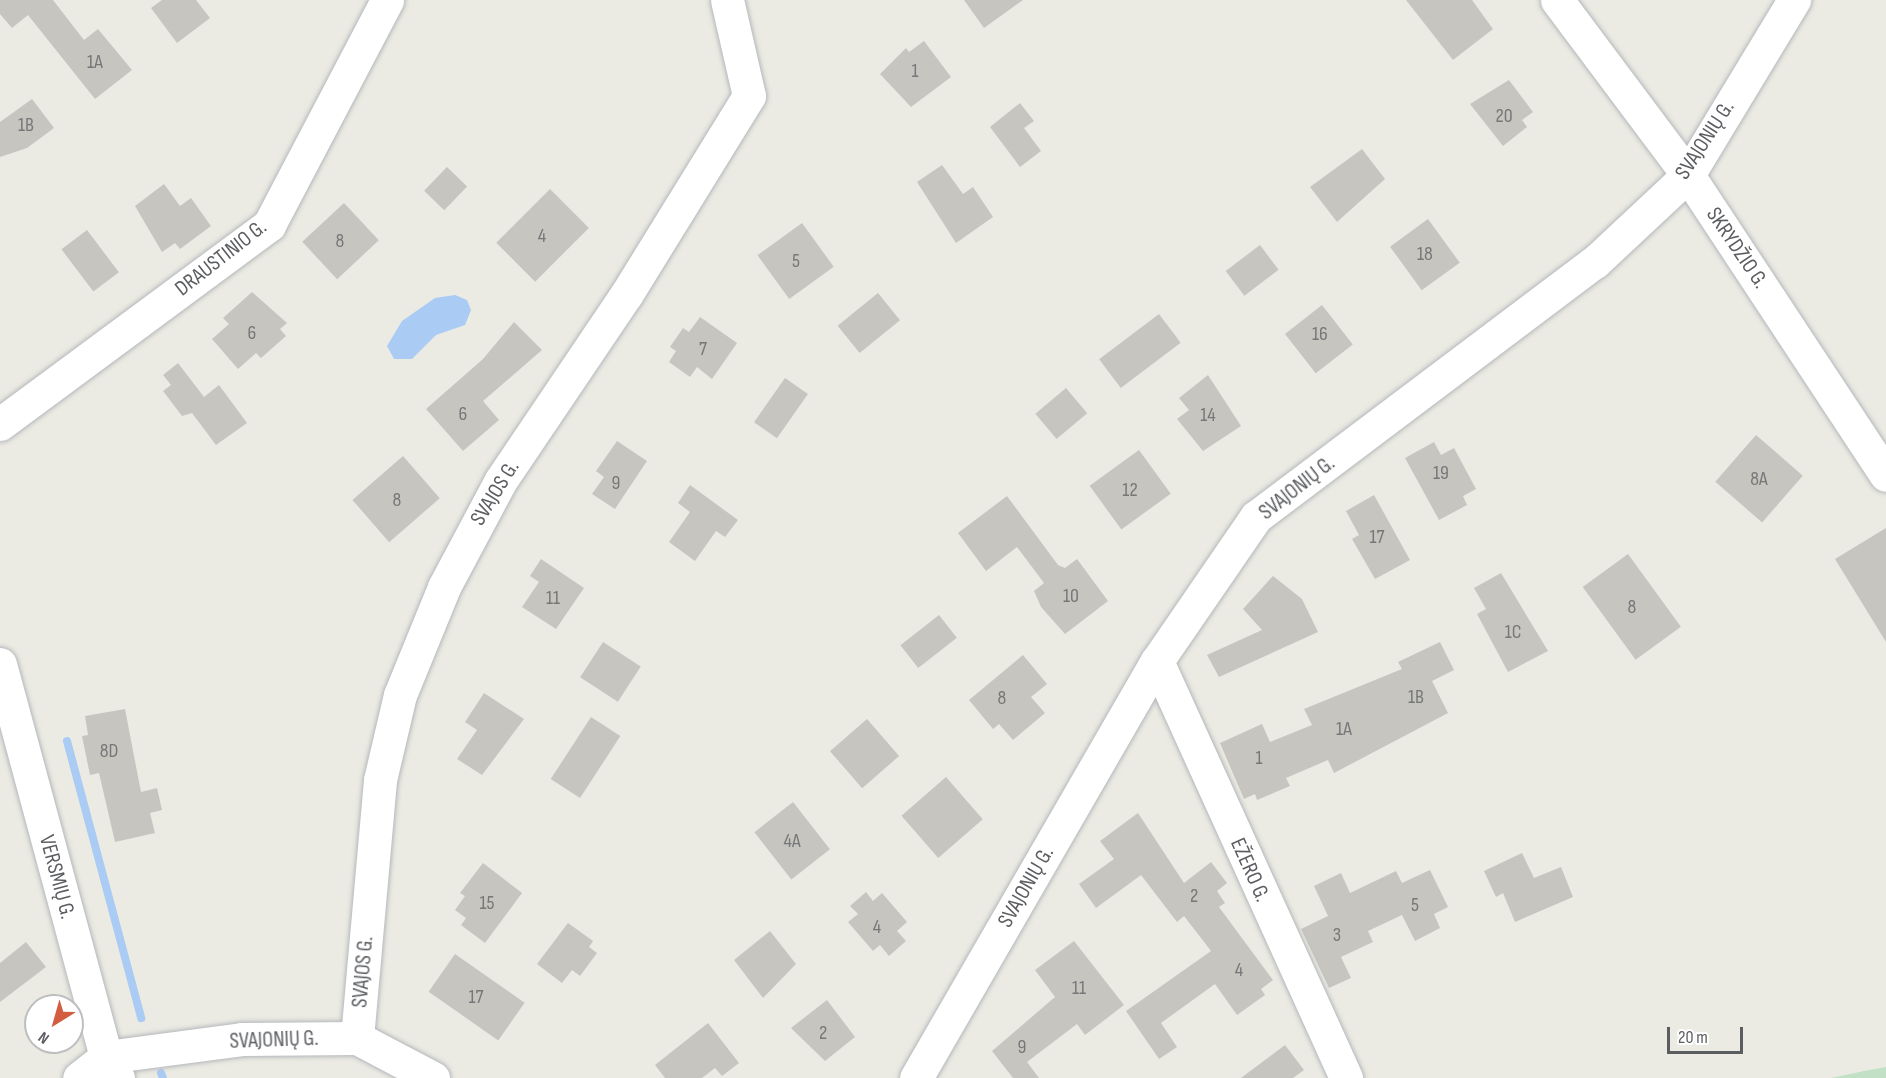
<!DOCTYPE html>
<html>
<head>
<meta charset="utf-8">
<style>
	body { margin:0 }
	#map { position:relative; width:1886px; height:1078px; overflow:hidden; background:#ebebe3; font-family:"Sofia Sans Condensed",sans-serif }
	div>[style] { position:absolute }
	.green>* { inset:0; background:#c2e0c5 }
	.water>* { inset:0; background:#aacbf4 }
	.stream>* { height:8px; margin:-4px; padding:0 4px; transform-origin:4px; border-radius:4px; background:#aacbf4 }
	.building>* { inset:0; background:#c7c5bf; transform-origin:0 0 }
	.roads { filter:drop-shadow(0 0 2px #b5b7bb) drop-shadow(0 0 2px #b5b7bb) }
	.minor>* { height:33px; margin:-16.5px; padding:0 16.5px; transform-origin:16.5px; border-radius:16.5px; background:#fff }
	span { translate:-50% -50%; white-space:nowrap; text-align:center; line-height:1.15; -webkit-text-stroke:6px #fff; paint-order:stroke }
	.number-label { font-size:20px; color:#767778 }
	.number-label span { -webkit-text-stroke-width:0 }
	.street-label { font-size:22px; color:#5b5d61 }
	.north { position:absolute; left:24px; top:994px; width:60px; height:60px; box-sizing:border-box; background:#fff; border:2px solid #bdbec0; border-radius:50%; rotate:217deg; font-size:16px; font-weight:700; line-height:24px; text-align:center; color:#5b5d61 }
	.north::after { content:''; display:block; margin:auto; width:21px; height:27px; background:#d35d41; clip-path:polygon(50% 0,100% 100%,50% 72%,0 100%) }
	.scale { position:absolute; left:1667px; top:1027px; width:76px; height:27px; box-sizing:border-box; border:3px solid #5b5d61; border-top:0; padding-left:8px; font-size:18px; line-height:21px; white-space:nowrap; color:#5b5d61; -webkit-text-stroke:4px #fff; paint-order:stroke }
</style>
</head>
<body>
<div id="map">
	<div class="green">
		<div style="clip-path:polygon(1886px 1067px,1886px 1078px,1831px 1078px,1864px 1071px)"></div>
	</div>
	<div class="water">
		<div style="clip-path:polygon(455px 295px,467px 300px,471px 310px,465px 325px,436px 335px,412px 359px,394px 359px,387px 346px,402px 321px,435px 298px)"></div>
	</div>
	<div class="stream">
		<div style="left:67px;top:741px;width:287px;rotate:75deg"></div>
		<div style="left:161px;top:1073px;width:5px;rotate:68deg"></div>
	</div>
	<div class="building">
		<div style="clip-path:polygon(0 0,53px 0,84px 40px,98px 29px,132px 70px,95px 99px,28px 15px,12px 28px,0 14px)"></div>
		<div style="clip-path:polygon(162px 0,196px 0,210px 18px,177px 43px,151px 8px)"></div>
		<div style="clip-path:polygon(964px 0,1023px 0,984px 28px)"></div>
		<div style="clip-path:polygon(1406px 0,1472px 0,1493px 29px,1453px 60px)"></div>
		<div style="clip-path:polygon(924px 41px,951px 77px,911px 107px,880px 74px,906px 48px,909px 52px)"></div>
		<div style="clip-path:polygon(1509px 80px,1533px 112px,1522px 120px,1527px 127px,1503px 146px,1470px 104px)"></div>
		<div style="clip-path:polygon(32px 99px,54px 128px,27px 148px,0 157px,0 122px)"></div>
		<div style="clip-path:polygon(1020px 103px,1034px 121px,1024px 128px,1041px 151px,1020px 167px,990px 127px)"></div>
		<div style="clip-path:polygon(1362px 149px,1385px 179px,1337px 222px,1310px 187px)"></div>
		<div style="clip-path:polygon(942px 165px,963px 194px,973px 187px,993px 217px,956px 243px,917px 182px)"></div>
		<div style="left:447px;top:167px;width:28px;height:33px;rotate:44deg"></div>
		<div style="clip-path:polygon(164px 184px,180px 206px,191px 198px,211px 226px,180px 249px,175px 243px,162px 252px,135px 206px)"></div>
		<div style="left:550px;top:189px;width:55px;height:76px;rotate:45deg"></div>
		<div style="left:344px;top:203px;width:51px;height:57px;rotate:47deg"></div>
		<div style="left:1428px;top:219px;width:54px;height:47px;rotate:54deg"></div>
		<div style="left:802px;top:223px;width:54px;height:55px;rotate:54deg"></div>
		<div style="left:87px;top:230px;width:53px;height:32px;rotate:53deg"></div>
		<div style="left:1260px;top:245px;width:31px;height:43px;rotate:53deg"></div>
		<div style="clip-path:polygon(252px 292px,287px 323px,280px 329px,286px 336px,261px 358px,256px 353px,238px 369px,212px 339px,229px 324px,223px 318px)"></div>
		<div style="left:878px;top:293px;width:35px;height:52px;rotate:51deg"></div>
		<div style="left:1322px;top:305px;width:50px;height:47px;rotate:52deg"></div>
		<div style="left:1159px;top:314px;width:36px;height:75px;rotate:53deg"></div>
		<div style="clip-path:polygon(700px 317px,737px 343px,712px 379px,697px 367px,690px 377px,669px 362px,676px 351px,670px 347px,683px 328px,689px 332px)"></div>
		<div style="clip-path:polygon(514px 322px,542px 350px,483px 401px,499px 420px,463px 451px,426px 409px,483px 359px)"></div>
		<div style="clip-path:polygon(178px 363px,204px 397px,219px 385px,247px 423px,216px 445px,192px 413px,182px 416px,163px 391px,171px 385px,163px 375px)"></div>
		<div style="clip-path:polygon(1208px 375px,1241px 426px,1203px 451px,1177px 419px,1189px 410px,1179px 398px)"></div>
		<div style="left:785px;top:378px;width:28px;height:54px;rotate:35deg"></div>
		<div style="left:1066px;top:388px;width:33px;height:40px;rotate:50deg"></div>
		<div style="left:1756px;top:435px;width:62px;height:62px;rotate:41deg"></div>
		<div style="clip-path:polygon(617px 441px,647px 461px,615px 509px,592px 494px,604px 477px,596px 471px)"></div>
		<div style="clip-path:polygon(1434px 442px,1441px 455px,1454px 448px,1476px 489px,1463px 496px,1467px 505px,1439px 520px,1405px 458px)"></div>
		<div style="left:1139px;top:450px;width:54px;height:61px;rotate:54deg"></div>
		<div style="left:403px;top:456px;width:56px;height:67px;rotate:49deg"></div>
		<div style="clip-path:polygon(690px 485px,738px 520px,725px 537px,716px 531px,695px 561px,669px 542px,690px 512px,678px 503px)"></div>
		<div style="clip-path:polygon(1374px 495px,1410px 560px,1375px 579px,1352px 539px,1359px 535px,1346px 511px)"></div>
		<div style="clip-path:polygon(1007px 496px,1058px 565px,1065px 568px,1077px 559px,1108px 601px,1065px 634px,1041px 607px,1034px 591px,1044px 583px,1017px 547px,986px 571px,958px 533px)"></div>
		<div style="clip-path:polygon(1886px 528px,1886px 642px,1835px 559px)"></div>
		<div style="left:1628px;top:554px;width:90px;height:56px;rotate:54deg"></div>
		<div style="clip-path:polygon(541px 559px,584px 588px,556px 629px,522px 607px,539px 582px,530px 576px)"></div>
		<div style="clip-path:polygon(1501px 573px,1548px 651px,1508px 672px,1477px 614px,1486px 609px,1474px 588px)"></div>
		<div style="clip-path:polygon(1273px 576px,1302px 599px,1318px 632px,1219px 677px,1207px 655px,1262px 630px,1243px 609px)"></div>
		<div style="left:939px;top:615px;width:29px;height:49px;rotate:52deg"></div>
		<div style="left:603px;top:642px;width:45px;height:42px;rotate:33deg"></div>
		<div style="clip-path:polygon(1440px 642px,1454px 670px,1432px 681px,1448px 713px,1334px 773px,1328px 760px,1286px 778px,1290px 786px,1257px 800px,1255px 794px,1244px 799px,1220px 743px,1262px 724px,1270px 742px,1312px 725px,1304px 709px,1402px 669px,1398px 662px)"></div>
		<div style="clip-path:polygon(1023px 655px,1047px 684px,1031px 697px,1045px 713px,1013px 740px,999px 724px,993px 729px,969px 700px)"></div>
		<div style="clip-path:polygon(484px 693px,524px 719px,482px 775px,457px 759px,477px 730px,465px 722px)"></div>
		<div style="clip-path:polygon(125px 709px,141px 792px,157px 788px,162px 810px,150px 813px,155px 833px,115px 842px,99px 773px,90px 775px,82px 736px,88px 735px,85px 716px)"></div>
		<div style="left:591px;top:717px;width:35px;height:74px;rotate:33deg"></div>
		<div style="left:867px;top:719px;width:49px;height:49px;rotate:49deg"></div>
		<div style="left:946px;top:777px;width:56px;height:59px;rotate:49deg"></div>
		<div style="left:793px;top:802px;width:60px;height:49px;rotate:52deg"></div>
		<div style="clip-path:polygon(1138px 813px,1184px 883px,1211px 862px,1227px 883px,1217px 891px,1225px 903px,1219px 907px,1273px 980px,1261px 989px,1265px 995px,1237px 1015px,1215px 984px,1161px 1023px,1177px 1047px,1159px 1059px,1126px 1011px,1211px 951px,1184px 916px,1177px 922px,1141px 875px,1096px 908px,1079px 884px,1114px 859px,1100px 841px)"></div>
		<div style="clip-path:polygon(1522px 853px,1534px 878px,1561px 867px,1573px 897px,1515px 922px,1503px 893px,1496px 897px,1484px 871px)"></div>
		<div style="clip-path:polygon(483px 863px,522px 893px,485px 943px,461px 925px,466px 918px,455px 910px,465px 896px,460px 893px)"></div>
		<div style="clip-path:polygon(1430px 870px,1448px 907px,1434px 914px,1440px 928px,1415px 941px,1402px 915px,1368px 931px,1373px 942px,1341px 957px,1351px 978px,1329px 988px,1301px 929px,1328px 916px,1314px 886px,1341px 873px,1350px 893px,1396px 871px,1402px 883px)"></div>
		<div style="clip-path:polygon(866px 892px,873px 901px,882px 893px,907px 922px,897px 931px,906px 941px,889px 956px,880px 945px,873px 951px,848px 922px,858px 914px,850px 906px)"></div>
		<div style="clip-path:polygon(568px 923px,593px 941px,589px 947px,597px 953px,580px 976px,572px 970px,562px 983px,537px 964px)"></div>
		<div style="clip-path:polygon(770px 931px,796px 964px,763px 998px,734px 960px)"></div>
		<div style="clip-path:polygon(1074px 941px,1124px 1005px,1085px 1035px,1077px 1024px,1027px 1062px,1039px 1078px,1013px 1078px,992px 1051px,1055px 997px,1035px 970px)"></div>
		<div style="clip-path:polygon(26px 942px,46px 967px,0 1002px,0 963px)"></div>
		<div style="left:455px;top:954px;width:85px;height:46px;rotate:35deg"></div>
		<div style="clip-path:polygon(827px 1000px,855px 1037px,825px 1061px,791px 1028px)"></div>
		<div style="clip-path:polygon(708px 1023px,739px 1063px,722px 1076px,715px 1068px,702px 1078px,665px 1078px,655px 1065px)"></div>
		<div style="clip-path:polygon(1285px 1045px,1304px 1070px,1293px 1078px,1241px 1078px)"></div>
	</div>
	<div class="roads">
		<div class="minor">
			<div style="left:1557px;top:0;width:219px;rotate:53.2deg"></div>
			<div style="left:1688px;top:175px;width:359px;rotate:56.6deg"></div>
			<div style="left:0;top:424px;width:335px;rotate:-36.5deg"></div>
			<div style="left:269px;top:225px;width:254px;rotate:-62.3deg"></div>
			<div style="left:1157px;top:661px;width:458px;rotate:65.6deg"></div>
			<div style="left:0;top:664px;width:407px;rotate:74.9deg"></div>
			<div style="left:106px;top:1057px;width:34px;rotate:142deg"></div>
			<div style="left:357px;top:1038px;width:259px;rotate:-84.9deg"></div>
			<div style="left:380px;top:780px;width:87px;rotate:-76.8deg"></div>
			<div style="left:400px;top:695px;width:117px;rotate:-67.8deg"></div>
			<div style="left:444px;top:587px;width:121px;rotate:-62deg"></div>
			<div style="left:501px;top:480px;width:223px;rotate:-56deg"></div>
			<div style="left:626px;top:295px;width:234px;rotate:-58.3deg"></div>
			<div style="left:749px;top:96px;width:98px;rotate:-102.9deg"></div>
			<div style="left:118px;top:1078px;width:24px;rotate:-120deg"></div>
			<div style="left:106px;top:1057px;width:137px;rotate:-7.5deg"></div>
			<div style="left:242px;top:1039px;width:115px;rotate:-0.5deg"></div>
			<div style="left:357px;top:1038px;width:86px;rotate:27.8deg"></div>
			<div style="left:916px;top:1078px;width:482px;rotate:-60deg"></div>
			<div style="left:1157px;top:661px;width:175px;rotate:-55.5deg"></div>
			<div style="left:1256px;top:517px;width:424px;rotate:-37deg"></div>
			<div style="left:1595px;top:262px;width:127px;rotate:-43.1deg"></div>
			<div style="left:1688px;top:175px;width:205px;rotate:-58.8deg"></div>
		</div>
	</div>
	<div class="number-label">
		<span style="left:95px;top:62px">1A</span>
		<span style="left:915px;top:71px">1</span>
		<span style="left:1504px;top:116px">20</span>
		<span style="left:26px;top:125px">1B</span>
		<span style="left:542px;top:236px">4</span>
		<span style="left:340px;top:241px">8</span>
		<span style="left:1425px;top:254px">18</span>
		<span style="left:796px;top:261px">5</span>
		<span style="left:252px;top:333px">6</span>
		<span style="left:1320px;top:334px">16</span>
		<span style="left:703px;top:349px">7</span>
		<span style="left:463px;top:414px">6</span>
		<span style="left:1208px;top:415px">14</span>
		<span style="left:1441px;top:473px">19</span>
		<span style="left:1759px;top:479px">8A</span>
		<span style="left:616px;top:483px">9</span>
		<span style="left:1130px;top:490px">12</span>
		<span style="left:397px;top:500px">8</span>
		<span style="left:1377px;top:537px">17</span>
		<span style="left:1071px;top:596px">10</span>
		<span style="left:553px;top:598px">11</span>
		<span style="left:1632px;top:607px">8</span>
		<span style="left:1513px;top:632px">1C</span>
		<span style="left:1416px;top:697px">1B</span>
		<span style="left:1002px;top:698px">8</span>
		<span style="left:1344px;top:729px">1A</span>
		<span style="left:109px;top:751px">8D</span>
		<span style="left:1259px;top:758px">1</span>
		<span style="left:792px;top:841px">4A</span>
		<span style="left:1194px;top:896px">2</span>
		<span style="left:487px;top:903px">15</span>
		<span style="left:1415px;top:905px">5</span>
		<span style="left:877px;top:927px">4</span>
		<span style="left:1337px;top:935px">3</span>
		<span style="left:1239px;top:970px">4</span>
		<span style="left:1079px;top:988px">11</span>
		<span style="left:476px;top:997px">17</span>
		<span style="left:823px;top:1033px">2</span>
		<span style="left:1022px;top:1047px">9</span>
	</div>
	<div class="street-label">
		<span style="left:1705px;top:140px;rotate:-57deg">SVAJONIŲ G.</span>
		<span style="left:1737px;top:248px;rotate:56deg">SKRYDŽIO G.</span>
		<span style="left:221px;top:258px;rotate:-38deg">DRAUSTINIO G.</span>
		<span style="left:1297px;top:488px;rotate:-38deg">SVAJONIŲ G.</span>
		<span style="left:495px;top:493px;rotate:-58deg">SVAJOS G.</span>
		<span style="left:1250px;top:870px;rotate:66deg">EŽERO G.</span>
		<span style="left:57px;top:877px;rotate:75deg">VERSMIŲ G.</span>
		<span style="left:1026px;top:887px;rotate:-60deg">SVAJONIŲ G.</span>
		<span style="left:363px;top:972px;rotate:-85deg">SVAJOS G.</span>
		<span style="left:274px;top:1040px;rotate:-2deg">SVAJONIŲ G.</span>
	</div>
	<div class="north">N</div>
	<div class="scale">20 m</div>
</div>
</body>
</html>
